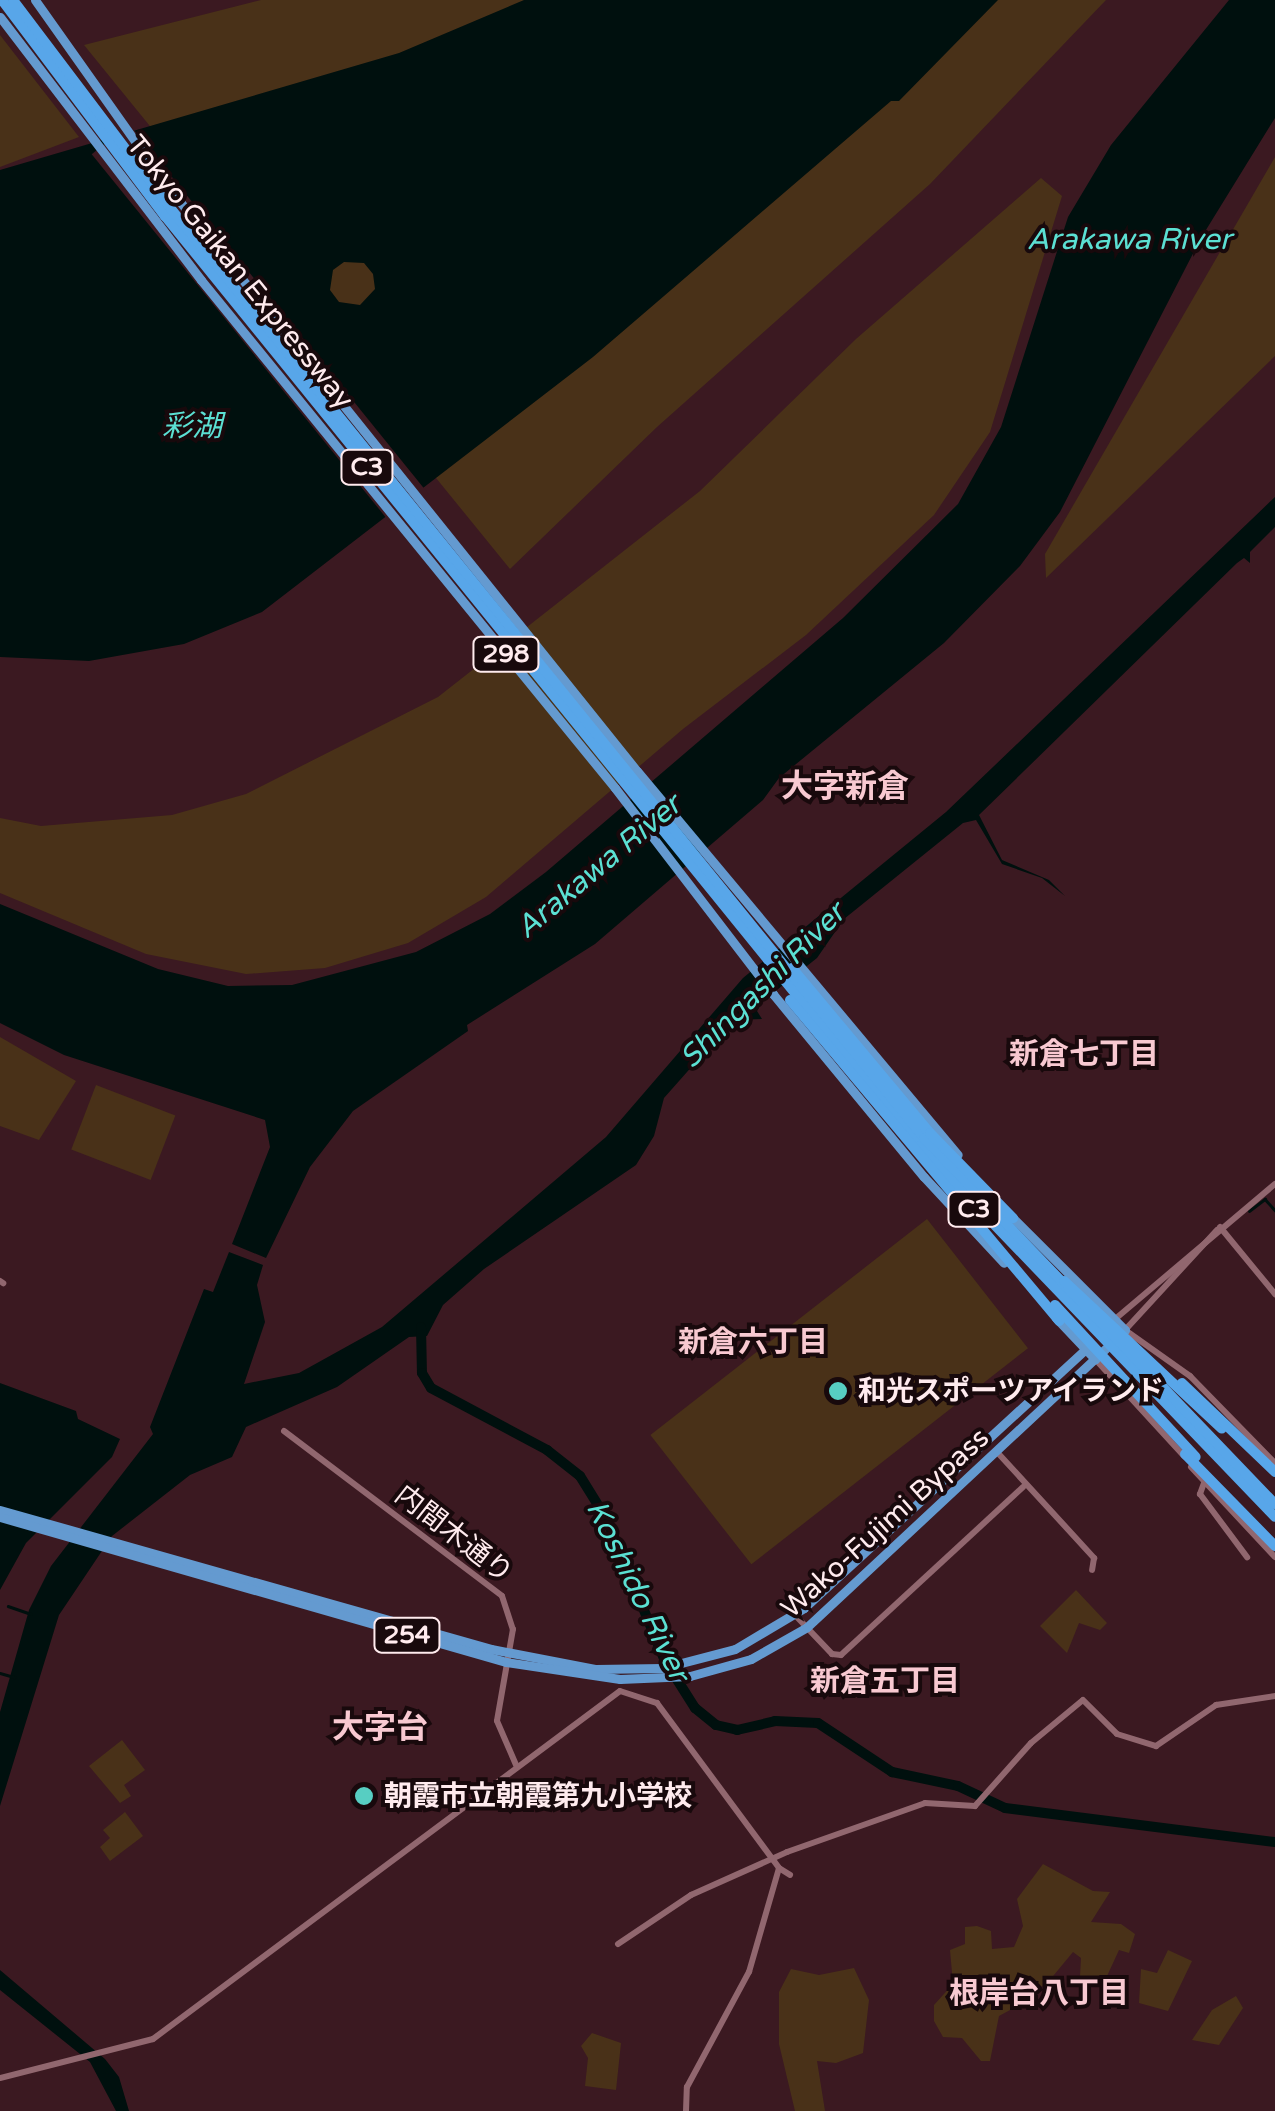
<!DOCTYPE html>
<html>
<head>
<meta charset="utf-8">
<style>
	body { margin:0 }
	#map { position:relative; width:1275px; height:2111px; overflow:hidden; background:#3b1921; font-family:"Varela Round","Noto Sans JP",sans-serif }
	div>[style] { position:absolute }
	.green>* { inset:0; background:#493118; transform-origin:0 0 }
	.water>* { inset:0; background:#00100e }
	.pier>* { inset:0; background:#3b1921; transform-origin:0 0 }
	.stream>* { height:2.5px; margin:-1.25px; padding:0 1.25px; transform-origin:1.25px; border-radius:1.25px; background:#00100e }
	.river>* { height:10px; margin:-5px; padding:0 5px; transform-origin:5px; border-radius:5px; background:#00100e }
	.tertiary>* { height:6px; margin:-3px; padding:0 3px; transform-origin:3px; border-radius:3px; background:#91676f }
	.trunk>* { height:9px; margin:-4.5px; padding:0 4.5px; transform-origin:4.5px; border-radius:4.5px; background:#649ad0 }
	.motorway>* { height:10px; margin:-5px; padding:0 5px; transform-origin:5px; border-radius:5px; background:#58a6e9 }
	.dots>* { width:28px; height:28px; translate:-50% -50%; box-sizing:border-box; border:5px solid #18090c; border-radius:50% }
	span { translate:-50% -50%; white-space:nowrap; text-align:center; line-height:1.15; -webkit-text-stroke:8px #18090c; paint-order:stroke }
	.shield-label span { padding:2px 8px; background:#18090c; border:2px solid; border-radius:8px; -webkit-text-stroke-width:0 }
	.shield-label { font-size:25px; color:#ffebee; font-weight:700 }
	.street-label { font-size:28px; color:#ffebee }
	.poi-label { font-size:28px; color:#ffebee; font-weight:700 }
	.left { translate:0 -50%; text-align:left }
	.water-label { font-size:30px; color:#5be0d3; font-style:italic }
	.neighbourhood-label { font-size:30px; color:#f8c9d1; font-weight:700 }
	.quarter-label { font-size:32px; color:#f8c9d1; font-weight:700 }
</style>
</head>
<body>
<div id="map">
	<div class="green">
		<div style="clip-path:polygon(261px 0,1106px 0,930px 184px,657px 427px,510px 569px,84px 45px)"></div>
		<div style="clip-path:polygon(0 35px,79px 137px,0 167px)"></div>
		<div style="clip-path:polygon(1275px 157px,1275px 356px,1046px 578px,1045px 554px)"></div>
		<div style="clip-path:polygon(1041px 178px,1062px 196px,990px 432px,934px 515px,806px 635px,683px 729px,486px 897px,408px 943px,325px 968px,246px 974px,146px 954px,0 893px,0 818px,41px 826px,172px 815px,246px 794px,438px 697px,700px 491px,856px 339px)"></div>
		<div style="clip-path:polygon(0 1037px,76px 1081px,39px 1140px,0 1126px)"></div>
		<div style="left:96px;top:1085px;width:85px;height:69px;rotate:21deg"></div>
		<div style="left:927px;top:1219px;width:164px;height:351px;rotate:52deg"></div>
		<div style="clip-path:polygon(1076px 1590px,1107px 1623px,1100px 1630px,1079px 1623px,1067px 1653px,1040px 1626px)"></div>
		<div style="clip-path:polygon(122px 1740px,145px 1770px,124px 1785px,131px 1796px,120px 1803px,89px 1766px)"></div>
		<div style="clip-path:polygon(125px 1812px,143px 1836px,110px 1861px,100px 1847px,110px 1838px,103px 1830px)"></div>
		<div style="clip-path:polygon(1043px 1864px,1093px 1891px,1110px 1892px,1091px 1922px,1121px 1924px,1135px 1934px,1129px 1953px,1119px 1950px,1102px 1987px,1080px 1976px,1081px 1958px,1073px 1952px,1044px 1987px,1034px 1984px,1025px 2002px,999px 2016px,990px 2061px,981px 2061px,962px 2038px,943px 2037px,934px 2021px,934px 2005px,953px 1984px,950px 1950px,965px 1944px,965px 1927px,977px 1926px,991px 1931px,992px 1949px,1014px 1947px,1023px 1926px,1017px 1899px)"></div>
		<div style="clip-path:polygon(1168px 1950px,1192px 1961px,1168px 2011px,1139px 2003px,1141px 1969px,1157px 1973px)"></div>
		<div style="clip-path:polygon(854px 1968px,869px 2000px,863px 2053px,836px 2063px,817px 2061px,825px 2111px,795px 2111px,779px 2044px,779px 1992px,791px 1969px,819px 1975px)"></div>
		<div style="clip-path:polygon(1236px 1996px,1243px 2008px,1219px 2045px,1192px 2040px,1212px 2010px)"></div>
		<div style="clip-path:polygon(592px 2033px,621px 2043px,616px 2090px,585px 2086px,588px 2058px,581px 2046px)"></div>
	</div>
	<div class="water">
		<div style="clip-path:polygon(evenodd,524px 0,998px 0,899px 101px,891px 101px,593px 357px,262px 612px,184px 644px,89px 661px,0 657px,0 170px,399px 53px,524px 0,344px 262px,364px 263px,373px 274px,375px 289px,360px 305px,339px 302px,330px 290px,333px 270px,344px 262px)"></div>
		<div style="clip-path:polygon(1229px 0,1275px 0,1275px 118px,1201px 238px,1060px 512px,1020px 566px,944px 643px,779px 778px,763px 800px,595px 944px,467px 1025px,468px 1031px,353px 1111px,310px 1167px,266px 1258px,232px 1244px,270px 1147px,265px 1120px,64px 1055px,0 1023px,0 904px,158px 969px,228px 986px,292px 985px,416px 952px,490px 914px,546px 872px,843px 618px,958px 504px,1001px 427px,1068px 217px,1111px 145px)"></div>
		<div style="clip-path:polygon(1275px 497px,1275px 527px,1250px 552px,1250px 563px,1244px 558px,1237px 563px,979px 815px,1002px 860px,1049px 880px,1065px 896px,1042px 878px,1002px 864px,976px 820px,963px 823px,844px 919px,817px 958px,763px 1001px,757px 1011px,762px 1019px,733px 1020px,664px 1098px,654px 1136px,636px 1165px,484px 1269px,443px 1305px,427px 1336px,409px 1337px,337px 1387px,246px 1427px,232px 1457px,190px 1475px,112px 1536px,59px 1615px,0 1806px,0 1712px,29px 1610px,51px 1566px,153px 1434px,150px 1427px,204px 1289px,213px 1292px,229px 1252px,263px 1265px,257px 1285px,265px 1322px,244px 1384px,299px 1373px,382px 1327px,606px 1137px,743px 978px,946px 812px)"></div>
		<div style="clip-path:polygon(0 1383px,76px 1411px,78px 1419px,120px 1439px,112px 1457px,26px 1543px,0 1590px)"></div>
		<div style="clip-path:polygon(0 1970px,105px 2059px,119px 2077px,129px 2111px,116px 2111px,90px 2062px,0 1990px)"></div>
	</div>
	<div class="pier">
		<div style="left:129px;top:124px;width:476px;height:48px;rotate:51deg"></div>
	</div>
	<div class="stream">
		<div style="left:1249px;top:1211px;width:20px;rotate:-37deg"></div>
		<div style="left:1265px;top:1199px;width:15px;rotate:48deg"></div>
		<div style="left:8px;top:1606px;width:24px;rotate:19deg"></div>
		<div style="left:0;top:1673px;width:15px;rotate:16deg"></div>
	</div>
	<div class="river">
		<div style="left:421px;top:1327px;width:46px;rotate:88.8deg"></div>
		<div style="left:422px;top:1373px;width:17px;rotate:59deg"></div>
		<div style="left:431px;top:1388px;width:132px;rotate:28.1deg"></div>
		<div style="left:547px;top:1450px;width:42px;rotate:38.2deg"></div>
		<div style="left:580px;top:1476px;width:49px;rotate:58.2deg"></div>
		<div style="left:606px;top:1518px;width:152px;rotate:67.6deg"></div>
		<div style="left:664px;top:1659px;width:58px;rotate:57.7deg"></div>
		<div style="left:695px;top:1708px;width:27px;rotate:39deg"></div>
		<div style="left:716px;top:1725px;width:22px;rotate:13deg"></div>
		<div style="left:737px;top:1730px;width:39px;rotate:-13deg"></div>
		<div style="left:775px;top:1721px;width:43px;rotate:2.7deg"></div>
		<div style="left:818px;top:1723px;width:89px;rotate:33.5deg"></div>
		<div style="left:892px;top:1772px;width:67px;rotate:12deg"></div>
		<div style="left:958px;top:1786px;width:52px;rotate:25.1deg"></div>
		<div style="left:1005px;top:1808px;width:272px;rotate:7.2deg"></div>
	</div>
	<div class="tertiary">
		<div style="left:1220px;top:1227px;width:87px;rotate:50.6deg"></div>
		<div style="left:1217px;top:1230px;width:136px;rotate:132.6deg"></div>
		<div style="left:1125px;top:1330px;width:80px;rotate:35.3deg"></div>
		<div style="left:1190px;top:1376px;width:122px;rotate:45.7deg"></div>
		<div style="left:0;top:1281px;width:4px;rotate:34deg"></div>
		<div style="left:1114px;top:1320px;width:211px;rotate:-40.2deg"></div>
		<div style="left:1095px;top:1359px;width:132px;rotate:47.5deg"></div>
		<div style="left:284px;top:1431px;width:273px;rotate:37.1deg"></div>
		<div style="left:502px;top:1596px;width:35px;rotate:72deg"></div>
		<div style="left:513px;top:1629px;width:93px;rotate:99.9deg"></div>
		<div style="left:497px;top:1721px;width:48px;rotate:66.6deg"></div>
		<div style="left:997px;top:1452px;width:144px;rotate:47.5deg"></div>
		<div style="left:1094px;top:1558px;width:12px;rotate:99deg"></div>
		<div style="left:1191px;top:1467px;width:123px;rotate:47deg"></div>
		<div style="left:1204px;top:1483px;width:12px;rotate:110deg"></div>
		<div style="left:1200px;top:1494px;width:79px;rotate:53.3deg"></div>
		<div style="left:795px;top:1615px;width:54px;rotate:46.5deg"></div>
		<div style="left:832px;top:1654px;width:9px;rotate:6deg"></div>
		<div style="left:841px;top:1655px;width:248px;rotate:-42.7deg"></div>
		<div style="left:618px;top:1944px;width:88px;rotate:-33.9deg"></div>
		<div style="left:691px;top:1895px;width:105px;rotate:-24.1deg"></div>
		<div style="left:787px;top:1852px;width:146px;rotate:-19.5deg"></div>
		<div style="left:925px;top:1803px;width:50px;rotate:3.4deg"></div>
		<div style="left:975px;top:1806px;width:84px;rotate:-48.4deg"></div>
		<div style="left:1031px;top:1743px;width:67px;rotate:-39.6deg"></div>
		<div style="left:1083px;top:1700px;width:48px;rotate:45deg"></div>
		<div style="left:1117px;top:1734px;width:41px;rotate:17.1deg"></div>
		<div style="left:1156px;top:1746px;width:73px;rotate:-34.3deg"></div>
		<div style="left:1216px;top:1705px;width:60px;rotate:-8.7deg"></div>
		<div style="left:0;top:2078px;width:158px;rotate:-14.3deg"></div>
		<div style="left:153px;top:2039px;width:582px;rotate:-36.69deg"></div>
		<div style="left:620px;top:1691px;width:39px;rotate:18deg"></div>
		<div style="left:657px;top:1703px;width:205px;rotate:53.5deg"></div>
		<div style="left:779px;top:1868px;width:13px;rotate:32deg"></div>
		<div style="left:686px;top:2111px;width:24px;rotate:-88deg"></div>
		<div style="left:687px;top:2087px;width:131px;rotate:-61.7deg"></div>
		<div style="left:749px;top:1972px;width:108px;rotate:-73.9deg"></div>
	</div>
	<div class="trunk">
		<div style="left:35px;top:0;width:218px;rotate:54.7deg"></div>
		<div style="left:161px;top:178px;width:760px;rotate:51.25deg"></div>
		<div style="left:637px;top:771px;width:500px;rotate:50.11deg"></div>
		<div style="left:0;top:17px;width:331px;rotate:52.6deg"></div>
		<div style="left:201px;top:280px;width:655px;rotate:50.82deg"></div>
		<div style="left:615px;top:788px;width:260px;rotate:52.5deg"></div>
		<div style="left:773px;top:994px;width:237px;rotate:50.5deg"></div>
		<div style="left:924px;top:1177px;width:117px;rotate:47.1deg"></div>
		<div style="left:1011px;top:1216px;width:161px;rotate:45deg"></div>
		<div style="left:1125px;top:1330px;width:13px;rotate:135deg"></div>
		<div style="left:1056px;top:1318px;width:57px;rotate:46.4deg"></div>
		<div style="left:0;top:1510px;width:510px;rotate:15.81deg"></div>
		<div style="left:491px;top:1649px;width:107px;rotate:10.8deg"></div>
		<div style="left:596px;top:1669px;width:66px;rotate:-0.9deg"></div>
		<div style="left:662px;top:1668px;width:75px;rotate:-14.6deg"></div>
		<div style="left:735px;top:1649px;width:80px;rotate:-30.7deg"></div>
		<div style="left:804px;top:1608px;width:386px;rotate:-42.6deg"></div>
		<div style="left:0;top:1517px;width:526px;rotate:15.99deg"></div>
		<div style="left:506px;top:1662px;width:115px;rotate:8.5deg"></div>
		<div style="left:620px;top:1679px;width:70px;rotate:-2.5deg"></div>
		<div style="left:690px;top:1676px;width:63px;rotate:-15.6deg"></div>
		<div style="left:751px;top:1659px;width:64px;rotate:-29.7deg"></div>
		<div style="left:807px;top:1627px;width:408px;rotate:-43deg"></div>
	</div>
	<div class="motorway">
		<div style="left:2px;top:0;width:271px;rotate:53deg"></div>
		<div style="left:165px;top:216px;width:1197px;rotate:50.97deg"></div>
		<div style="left:919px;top:1146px;width:514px;rotate:46.18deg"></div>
		<div style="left:13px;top:0;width:262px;rotate:52.9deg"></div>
		<div style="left:171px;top:209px;width:1196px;rotate:50.97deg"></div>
		<div style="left:924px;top:1138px;width:507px;rotate:46.2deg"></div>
		<div style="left:792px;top:968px;width:215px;rotate:50.1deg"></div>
		<div style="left:930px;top:1133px;width:119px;rotate:45.7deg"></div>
		<div style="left:790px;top:1000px;width:419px;rotate:50deg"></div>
		<div style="left:1064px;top:1281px;width:216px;rotate:43.1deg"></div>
		<div style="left:1055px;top:1305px;width:207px;rotate:47.2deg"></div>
		<div style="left:1182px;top:1383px;width:129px;rotate:43.7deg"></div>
		<div style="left:1185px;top:1454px;width:129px;rotate:45.6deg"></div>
	</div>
	<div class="dots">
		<div style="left:838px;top:1391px;background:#57cec2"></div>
		<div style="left:364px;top:1796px;background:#57cec2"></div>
	</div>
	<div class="shield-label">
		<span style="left:367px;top:467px">C3</span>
		<span style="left:506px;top:654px">298</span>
		<span style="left:974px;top:1209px">C3</span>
		<span style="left:407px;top:1635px">254</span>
	</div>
	<div class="street-label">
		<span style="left:240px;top:272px;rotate:51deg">Tokyo Gaikan Expressway</span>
		<span style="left:885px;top:1523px;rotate:-42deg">Wako-Fujimi Bypass</span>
		<span style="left:454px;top:1534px;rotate:38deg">内間木通り</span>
	</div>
	<div class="poi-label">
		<span class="left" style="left:858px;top:1391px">和光スポーツアイランド</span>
		<span class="left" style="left:384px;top:1796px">朝霞市立朝霞第九小学校</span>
	</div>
	<div class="water-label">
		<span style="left:1129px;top:240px">Arakawa River</span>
		<span style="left:192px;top:427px">彩湖</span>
		<span style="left:599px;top:867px;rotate:-40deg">Arakawa River</span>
		<span style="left:763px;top:986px;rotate:-45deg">Shingashi River</span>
		<span style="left:637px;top:1591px;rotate:64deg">Koshido River</span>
	</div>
	<div class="neighbourhood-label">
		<span style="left:1084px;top:1055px">新倉七丁目</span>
		<span style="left:753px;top:1343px">新倉六丁目</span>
		<span style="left:885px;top:1682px">新倉五丁目</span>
		<span style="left:1039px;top:1994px">根岸台八丁目</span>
	</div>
	<div class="quarter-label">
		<span style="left:845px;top:787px">大字新倉</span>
		<span style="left:380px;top:1728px">大字台</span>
	</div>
</div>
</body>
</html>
